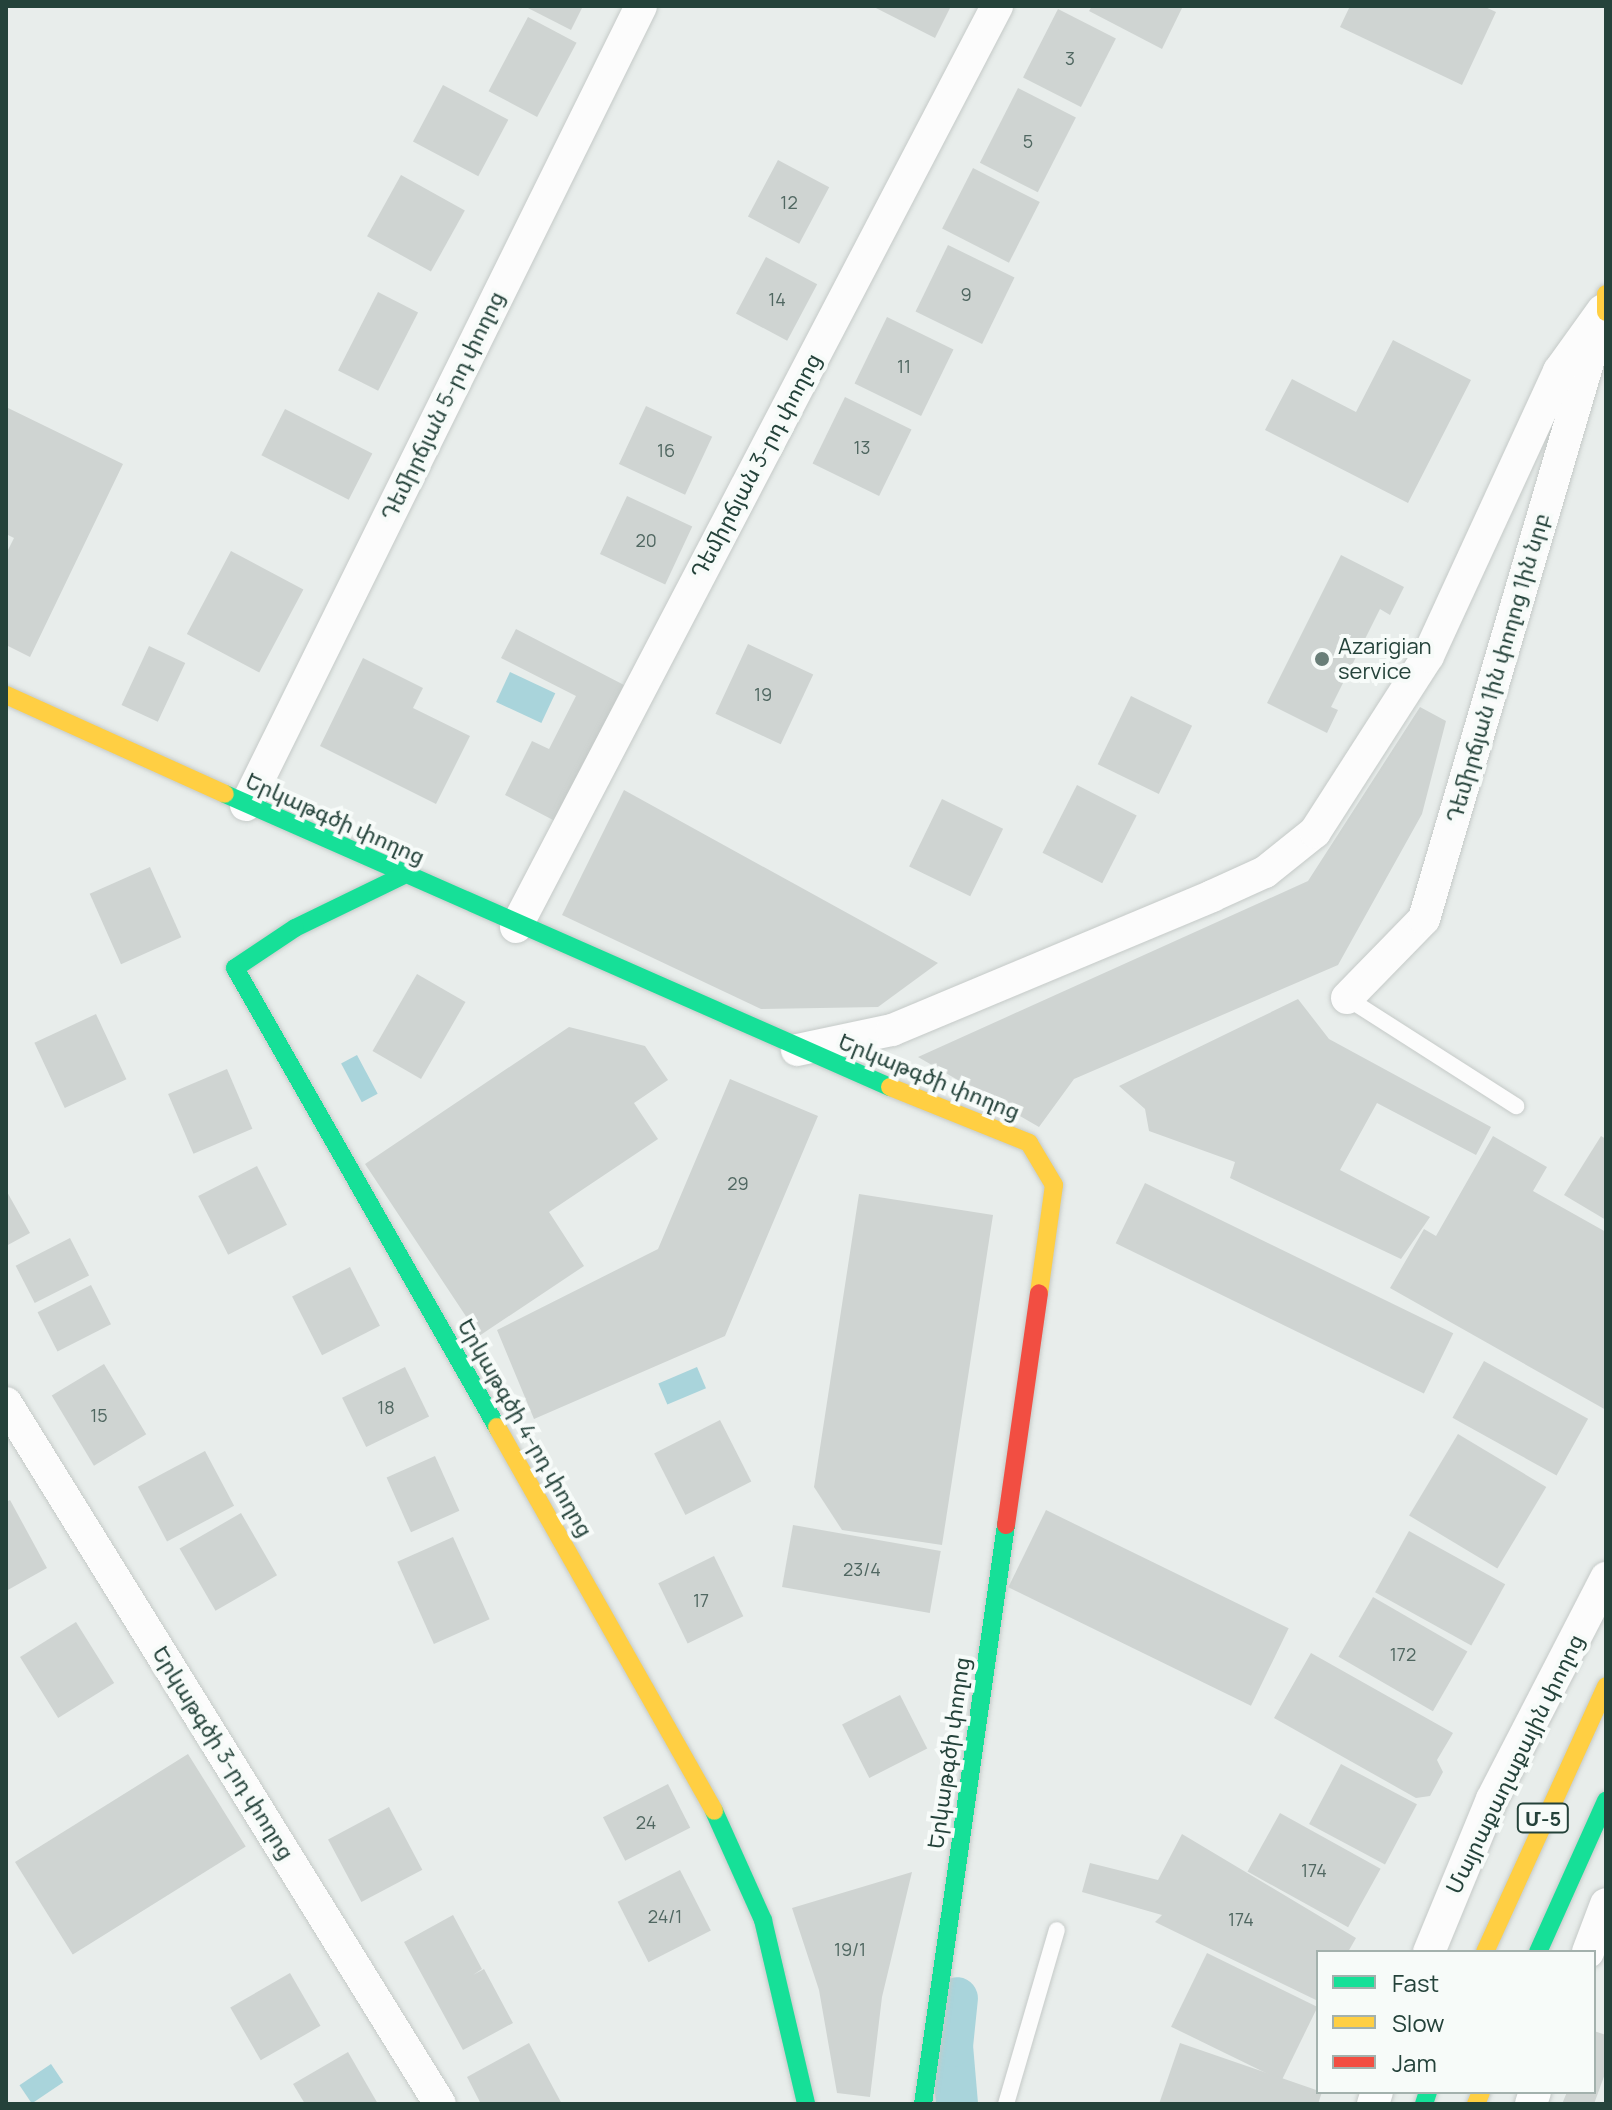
<!DOCTYPE html>
<html>
<head>
<meta charset="utf-8">
<style>
	body { margin:0 }
	#map { position:relative; width:1612px; height:2110px; overflow:hidden; background:#e8edeb; font-family:Manrope,"Noto Sans Armenian",sans-serif }
	div>[style] { position:absolute }
	.water>* { inset:0; background:#a9d4db; transform-origin:0 0 }
	.canal>* { height:42px; margin:-21px; padding:0 21px; transform-origin:21px; border-radius:21px; background:#a9d4db }
	.building>* { inset:0; background:#cfd4d2; transform-origin:0 0 }
	.roads { filter:drop-shadow(0 0 2px #c5cac8) drop-shadow(0 0 2px #c5cac8) }
	.lane>* { height:16px; margin:-8px; padding:0 8px; transform-origin:8px; border-radius:8px; background:#fcfcfc }
	.street>* { height:32px; margin:-16px; padding:0 16px; transform-origin:16px; border-radius:16px; background:#fcfcfc }
	.fast>* { height:18px; margin:-9px; padding:0 9px; transform-origin:9px; border-radius:9px; background:#16e098 }
	.slow>* { height:18px; margin:-9px; padding:0 9px; transform-origin:9px; border-radius:9px; background:#ffcf43 }
	.jam>* { height:18px; margin:-9px; padding:0 9px; transform-origin:9px; border-radius:9px; background:#f24e42 }
	.dots>* { width:22px; height:22px; translate:-50% -50%; box-sizing:border-box; border:4px solid #f7fbf9; border-radius:50% }
	span { translate:-50% -50%; white-space:nowrap; text-align:center; line-height:1.15; -webkit-text-stroke:8px #f7fbf9; paint-order:stroke }
	.number-label { font-size:18px; color:#506761 }
	.number-label span { -webkit-text-stroke-width:0 }
	.shield-label span { padding:2px 6px; background:#f7fbf9; border:2px solid; border-radius:6px; -webkit-text-stroke-width:0 }
	.shield-label { font-size:20px; color:#24423a; font-weight:700 }
	.street-label { font-size:22px; color:#24423a }
	.poi-label { font-size:22px; color:#24423a }
	.left { translate:0 -50%; text-align:left }
	.frame { position:absolute; inset:0; border:8px solid #24423a; pointer-events:none }
	.legend { position:absolute; left:1316px; top:1950px; width:280px; height:144px; box-sizing:border-box; background:#f7fbf9; border:2px solid #a3b1ad; margin:0; padding:10px 14px; list-style:none; font-size:24px; color:#24423a }
	.legend li { display:flex; align-items:center; gap:16px; height:40px }
	.legend b { width:40px; border:2px solid #a3b1ad }
</style>
</head>
<body>
<div id="map">
	<div class="water">
		<div style="left:510px;top:672px;width:50px;height:33px;rotate:25deg"></div>
		<div style="left:357px;top:1055px;width:44px;height:18px;rotate:62deg"></div>
		<div style="left:697px;top:1367px;width:23px;height:42px;rotate:67deg"></div>
		<div style="left:51px;top:2064px;width:22px;height:38px;rotate:56deg"></div>
	</div>
	<div class="canal">
		<div style="left:957px;top:2104px;width:58px;rotate:-94.9deg"></div>
		<div style="left:952px;top:2046px;width:48px;rotate:-84.1deg"></div>
	</div>
	<div class="building">
		<div style="clip-path:polygon(524px 6px,583px 6px,571px 30px)"></div>
		<div style="clip-path:polygon(872px 6px,951px 6px,935px 38px)"></div>
		<div style="clip-path:polygon(1092px 6px,1183px 6px,1162px 49px,1089px 11px)"></div>
		<div style="clip-path:polygon(1350px 6px,1483px 6px,1496px 12px,1462px 85px,1340px 27px)"></div>
		<div style="left:1058px;top:9px;width:65px;height:77px;rotate:27deg"></div>
		<div style="left:528px;top:17px;width:55px;height:84px;rotate:28deg"></div>
		<div style="left:443px;top:85px;width:74px;height:64px;rotate:28deg"></div>
		<div style="left:1018px;top:88px;width:65px;height:84px;rotate:27deg"></div>
		<div style="left:778px;top:160px;width:58px;height:64px;rotate:28deg"></div>
		<div style="left:973px;top:168px;width:75px;height:68px;rotate:27deg"></div>
		<div style="left:401px;top:175px;width:73px;height:70px;rotate:29deg"></div>
		<div style="left:948px;top:245px;width:74px;height:74px;rotate:26deg"></div>
		<div style="left:766px;top:257px;width:58px;height:64px;rotate:28deg"></div>
		<div style="left:378px;top:292px;width:45px;height:88px;rotate:27deg"></div>
		<div style="left:887px;top:317px;width:74px;height:74px;rotate:26deg"></div>
		<div style="clip-path:polygon(1393px 340px,1471px 380px,1408px 503px,1265px 430px,1292px 379px,1356px 412px)"></div>
		<div style="left:845px;top:397px;width:74px;height:74px;rotate:26deg"></div>
		<div style="left:646px;top:406px;width:73px;height:64px;rotate:25deg"></div>
		<div style="clip-path:polygon(6px 407px,123px 464px,30px 657px,6px 645px,6px 554px,14px 538px,6px 534px)"></div>
		<div style="left:285px;top:409px;width:98px;height:52px;rotate:27deg"></div>
		<div style="left:627px;top:496px;width:72px;height:64px;rotate:25deg"></div>
		<div style="left:231px;top:551px;width:82px;height:94px;rotate:28deg"></div>
		<div style="clip-path:polygon(1341px 555px,1404px 587px,1390px 615px,1380px 609px,1331px 707px,1338px 710px,1327px 733px,1267px 703px)"></div>
		<div style="clip-path:polygon(516px 629px,624px 685px,555px 821px,505px 795px,532px 741px,549px 749px,576px 696px,501px 658px)"></div>
		<div style="left:748px;top:644px;width:72px;height:77px;rotate:25deg"></div>
		<div style="left:149px;top:646px;width:40px;height:65px;rotate:25deg"></div>
		<div style="clip-path:polygon(363px 658px,423px 688px,413px 708px,470px 736px,436px 804px,320px 746px)"></div>
		<div style="left:1131px;top:696px;width:68px;height:76px;rotate:26deg"></div>
		<div style="clip-path:polygon(1420px 707px,1446px 721px,1422px 814px,1338px 965px,1074px 1079px,1039px 1127px,918px 1057px,1308px 881px)"></div>
		<div style="left:1077px;top:785px;width:67px;height:76px;rotate:27deg"></div>
		<div style="clip-path:polygon(624px 790px,938px 963px,878px 1007px,761px 1009px,562px 915px)"></div>
		<div style="left:942px;top:799px;width:68px;height:75px;rotate:26deg"></div>
		<div style="left:150px;top:867px;width:77px;height:66px;rotate:66deg"></div>
		<div style="left:417px;top:974px;width:56px;height:89px;rotate:30deg"></div>
		<div style="clip-path:polygon(1298px 999px,1329px 1039px,1491px 1127px,1476px 1155px,1377px 1103px,1340px 1170px,1430px 1217px,1401px 1259px,1230px 1178px,1235px 1162px,1149px 1131px,1145px 1109px,1119px 1086px)"></div>
		<div style="left:96px;top:1014px;width:72px;height:68px;rotate:65deg"></div>
		<div style="clip-path:polygon(569px 1027px,645px 1046px,668px 1080px,634px 1103px,658px 1139px,549px 1212px,584px 1266px,479px 1336px,365px 1164px)"></div>
		<div style="left:227px;top:1069px;width:65px;height:64px;rotate:67deg"></div>
		<div style="clip-path:polygon(730px 1079px,818px 1116px,725px 1336px,534px 1419px,497px 1330px,658px 1249px)"></div>
		<div style="clip-path:polygon(1493px 1136px,1547px 1167px,1533px 1191px,1606px 1232px,1606px 1410px,1390px 1288px,1424px 1229px,1436px 1236px)"></div>
		<div style="clip-path:polygon(1601px 1136px,1606px 1139px,1606px 1220px,1564px 1195px)"></div>
		<div style="left:257px;top:1166px;width:66px;height:66px;rotate:63deg"></div>
		<div style="left:1145px;top:1183px;width:343px;height:67px;rotate:26deg"></div>
		<div style="clip-path:polygon(6px 1190px,30px 1233px,6px 1246px)"></div>
		<div style="clip-path:polygon(859px 1194px,993px 1215px,942px 1545px,842px 1530px,814px 1487px)"></div>
		<div style="left:70px;top:1238px;width:42px;height:61px;rotate:63deg"></div>
		<div style="left:350px;top:1267px;width:66px;height:65px;rotate:63deg"></div>
		<div style="left:91px;top:1285px;width:44px;height:60px;rotate:63deg"></div>
		<div style="left:1484px;top:1361px;width:119px;height:65px;rotate:29deg"></div>
		<div style="left:104px;top:1364px;width:82px;height:61px;rotate:59deg"></div>
		<div style="left:405px;top:1367px;width:55px;height:70px;rotate:64deg"></div>
		<div style="left:720px;top:1420px;width:69px;height:74px;rotate:63deg"></div>
		<div style="left:1458px;top:1434px;width:103px;height:95px;rotate:31deg"></div>
		<div style="left:205px;top:1451px;width:62px;height:76px;rotate:62deg"></div>
		<div style="left:435px;top:1456px;width:60px;height:53px;rotate:66deg"></div>
		<div style="clip-path:polygon(10px 1500px,47px 1568px,6px 1591px,6px 1502px)"></div>
		<div style="left:1046px;top:1510px;width:270px;height:86px;rotate:26deg"></div>
		<div style="left:241px;top:1513px;width:72px;height:71px;rotate:60deg"></div>
		<div style="left:793px;top:1525px;width:150px;height:63px;rotate:10deg"></div>
		<div style="left:1409px;top:1531px;width:110px;height:70px;rotate:29deg"></div>
		<div style="left:453px;top:1537px;width:90px;height:61px;rotate:66deg"></div>
		<div style="left:714px;top:1556px;width:67px;height:62px;rotate:64deg"></div>
		<div style="left:1373px;top:1597px;width:109px;height:69px;rotate:30deg"></div>
		<div style="left:76px;top:1622px;width:72px;height:66px;rotate:58deg"></div>
		<div style="clip-path:polygon(1311px 1653px,1453px 1733px,1437px 1760px,1443px 1772px,1430px 1796px,1416px 1798px,1274px 1718px)"></div>
		<div style="left:900px;top:1695px;width:60px;height:65px;rotate:63deg"></div>
		<div style="left:188px;top:1754px;width:109px;height:204px;rotate:58deg"></div>
		<div style="left:1341px;top:1764px;width:86px;height:68px;rotate:28deg"></div>
		<div style="left:668px;top:1784px;width:49px;height:73px;rotate:63deg"></div>
		<div style="left:389px;top:1807px;width:71px;height:69px;rotate:62deg"></div>
		<div style="left:1280px;top:1813px;width:115px;height:67px;rotate:29deg"></div>
		<div style="clip-path:polygon(1182px 1834px,1356px 1938px,1348px 1952px,1318px 1952px,1318px 2001px,1155px 1922px,1162px 1915px,1082px 1892px,1090px 1863px,1158px 1880px)"></div>
		<div style="left:680px;top:1870px;width:68px;height:70px;rotate:63deg"></div>
		<div style="clip-path:polygon(912px 1872px,882px 1997px,870px 2097px,837px 2093px,819px 1990px,792px 1908px)"></div>
		<div style="clip-path:polygon(453px 1915px,482px 1969px,473px 1975px,484px 1969px,513px 2023px,463px 2050px,404px 1942px)"></div>
		<div style="left:1207px;top:1953px;width:123px;height:82px;rotate:26deg"></div>
		<div style="left:290px;top:1973px;width:61px;height:69px;rotate:60deg"></div>
		<div style="clip-path:polygon(1594px 2031px,1606px 2035px,1606px 2071px,1594px 2104px,1562px 2104px,1567px 2092px,1594px 2092px)"></div>
		<div style="clip-path:polygon(529px 2043px,562px 2104px,481px 2104px,467px 2077px)"></div>
		<div style="clip-path:polygon(1180px 2043px,1322px 2092px,1318px 2104px,1159px 2104px)"></div>
		<div style="clip-path:polygon(348px 2052px,378px 2104px,305px 2104px,293px 2084px)"></div>
	</div>
	<div class="roads">
		<div class="lane">
			<div style="left:1347px;top:998px;width:201px;rotate:32.6deg"></div>
			<div style="left:1006px;top:2104px;width:181px;rotate:-73.7deg"></div>
		</div>
		<div class="street">
			<div style="left:246px;top:805px;width:891px;rotate:-63.69deg"></div>
			<div style="left:516px;top:927px;width:1039px;rotate:-62.42deg"></div>
			<div style="left:1347px;top:998px;width:110px;rotate:-45.7deg"></div>
			<div style="left:1424px;top:919px;width:612px;rotate:-73.58deg"></div>
			<div style="left:797px;top:1050px;width:97px;rotate:-11.9deg"></div>
			<div style="left:892px;top:1030px;width:347px;rotate:-22.7deg"></div>
			<div style="left:1212px;top:896px;width:58px;rotate:-24.4deg"></div>
			<div style="left:1265px;top:872px;width:64px;rotate:-38.7deg"></div>
			<div style="left:1315px;top:832px;width:209px;rotate:-57.3deg"></div>
			<div style="left:1428px;top:656px;width:314px;rotate:-65.3deg"></div>
			<div style="left:1559px;top:371px;width:75px;rotate:-54.2deg"></div>
			<div style="left:6px;top:1403px;width:824px;rotate:58.24deg"></div>
			<div style="left:1429px;top:1952px;width:165px;rotate:-67.6deg"></div>
			<div style="left:1492px;top:1799px;width:249px;rotate:-62.7deg"></div>
			<div style="left:1588px;top:1952px;width:51px;rotate:-69.4deg"></div>
			<div style="left:1373px;top:2104px;width:13px;rotate:-72deg"></div>
			<div style="left:1531px;top:2104px;width:13px;rotate:-72deg"></div>
		</div>
		<div class="fast">
			<div style="left:225px;top:794px;width:727px;rotate:23.78deg"></div>
			<div style="left:402px;top:876px;width:119px;rotate:154.1deg"></div>
			<div style="left:295px;top:928px;width:72px;rotate:146.3deg"></div>
			<div style="left:235px;top:968px;width:529px;rotate:60.28deg"></div>
			<div style="left:714px;top:1811px;width:120px;rotate:65.8deg"></div>
			<div style="left:763px;top:1920px;width:189px;rotate:76.8deg"></div>
			<div style="left:1538px;top:1952px;width:166px;rotate:-65.8deg"></div>
			<div style="left:923px;top:2104px;width:585px;rotate:-81.84deg"></div>
			<div style="left:1424px;top:2104px;width:13px;rotate:-72deg"></div>
		</div>
		<div class="slow">
			<div style="left:1606px;top:294px;width:18px;rotate:90deg"></div>
			<div style="left:6px;top:695px;width:240px;rotate:24.3deg"></div>
			<div style="left:890px;top:1087px;width:150px;rotate:21.9deg"></div>
			<div style="left:1029px;top:1143px;width:49px;rotate:59.2deg"></div>
			<div style="left:1054px;top:1185px;width:109px;rotate:97.9deg"></div>
			<div style="left:497px;top:1427px;width:441px;rotate:60.5deg"></div>
			<div style="left:1485px;top:1952px;width:292px;rotate:-65.5deg"></div>
			<div style="left:1476px;top:2104px;width:13px;rotate:-67deg"></div>
		</div>
		<div class="jam">
			<div style="left:1006px;top:1525px;width:234px;rotate:-81.9deg"></div>
		</div>
	</div>
	<div class="dots">
		<div style="left:1322px;top:659px;background:#697e78"></div>
	</div>
	<div class="number-label">
		<span style="left:1070px;top:58px">3</span>
		<span style="left:1028px;top:141px">5</span>
		<span style="left:789px;top:202px">12</span>
		<span style="left:966px;top:294px">9</span>
		<span style="left:777px;top:299px">14</span>
		<span style="left:904px;top:366px">11</span>
		<span style="left:862px;top:447px">13</span>
		<span style="left:666px;top:450px">16</span>
		<span style="left:646px;top:540px">20</span>
		<span style="left:763px;top:694px">19</span>
		<span style="left:738px;top:1183px">29</span>
		<span style="left:386px;top:1407px">18</span>
		<span style="left:99px;top:1415px">15</span>
		<span style="left:862px;top:1569px">23/4</span>
		<span style="left:701px;top:1600px">17</span>
		<span style="left:1403px;top:1654px">172</span>
		<span style="left:646px;top:1822px">24</span>
		<span style="left:1314px;top:1870px">174</span>
		<span style="left:665px;top:1916px">24/1</span>
		<span style="left:1241px;top:1919px">174</span>
		<span style="left:850px;top:1949px">19/1</span>
	</div>
	<div class="shield-label">
		<span style="left:1543px;top:1818px">Մ-5</span>
	</div>
	<div class="street-label">
		<span style="left:443px;top:406px;rotate:-64deg">Դեմիրճյան 5-րդ փողոց</span>
		<span style="left:756px;top:466px;rotate:-62deg">Դեմիրճյան 3-րդ փողոց</span>
		<span style="left:1498px;top:668px;rotate:-74deg">Դեմիրճյան 1ին փողոց 1ին նրբ</span>
		<span style="left:335px;top:819px;rotate:24deg">Երկաթգծի փողոց</span>
		<span style="left:929px;top:1077px;rotate:22deg">Երկաթգծի փողոց</span>
		<span style="left:525px;top:1428px;rotate:60deg">Երկաթգծի 4-րդ փողոց</span>
		<span style="left:223px;top:1753px;rotate:58deg">Երկաթգծի 3-րդ փողոց</span>
		<span style="left:949px;top:1753px;rotate:-82deg">Երկաթգծի փողոց</span>
		<span style="left:1515px;top:1764px;rotate:-64deg">Մայրաքաղաքային փողոց</span>
	</div>
	<div class="poi-label">
		<span class="left" style="left:1338px;top:659px">Azarigian<br>service</span>
	</div>
	<div class="frame"></div>
	<ul class="legend">
	<li><b style="height:10px;background:#16e098"></b>Fast</li>
	<li><b style="height:10px;background:#ffcf43"></b>Slow</li>
	<li><b style="height:10px;background:#f24e42"></b>Jam</li>
	</ul>
</div>
</body>
</html>
